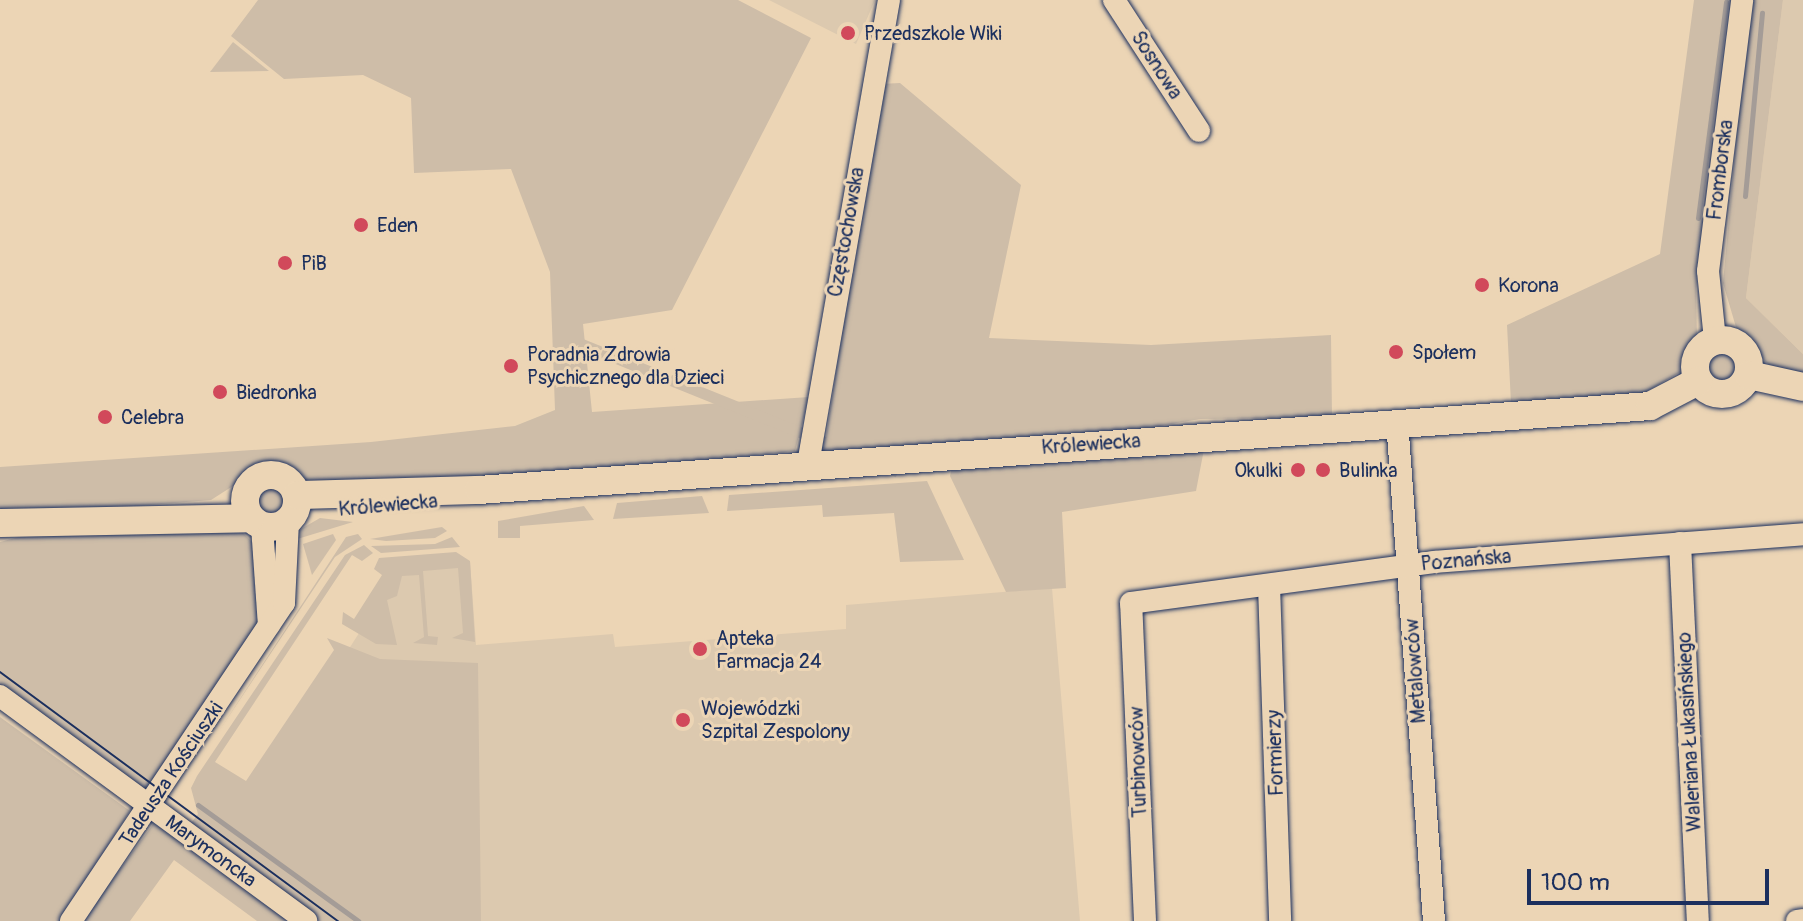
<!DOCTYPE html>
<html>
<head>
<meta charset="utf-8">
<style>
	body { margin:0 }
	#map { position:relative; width:1803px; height:921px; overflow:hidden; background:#ecd5b5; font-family:Pangolin,sans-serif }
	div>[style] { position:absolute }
	.built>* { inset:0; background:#dcc9af }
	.green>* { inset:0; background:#cebda8; transform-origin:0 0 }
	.round { border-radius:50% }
	.stream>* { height:5px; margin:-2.5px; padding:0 2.5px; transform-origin:2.5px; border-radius:2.5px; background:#a49c97 }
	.roads { filter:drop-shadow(0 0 2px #1b2f5e) drop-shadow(0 0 2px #1b2f5e) }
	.minor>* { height:22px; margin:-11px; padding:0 11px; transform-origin:11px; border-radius:11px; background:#ecd5b5 }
	.major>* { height:28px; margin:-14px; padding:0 14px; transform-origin:14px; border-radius:14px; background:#ecd5b5 }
	.major>.ring { margin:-14px; padding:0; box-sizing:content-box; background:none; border:28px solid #ecd5b5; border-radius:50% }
	.tram>* { height:2px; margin:-1px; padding:0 1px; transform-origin:1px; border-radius:1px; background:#1b2f5e }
	.dots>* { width:22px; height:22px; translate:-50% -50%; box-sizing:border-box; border:4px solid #ecd5b5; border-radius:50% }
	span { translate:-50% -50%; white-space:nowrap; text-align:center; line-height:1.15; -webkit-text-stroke:6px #ecd5b5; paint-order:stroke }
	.poi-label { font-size:20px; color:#1b2f5e }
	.left { translate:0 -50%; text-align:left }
	.right { translate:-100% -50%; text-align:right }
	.street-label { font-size:20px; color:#1b2f5e }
	.scale { position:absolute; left:1527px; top:869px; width:242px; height:36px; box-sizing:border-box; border:4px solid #1b2f5e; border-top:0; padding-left:10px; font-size:24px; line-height:28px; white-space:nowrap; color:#1b2f5e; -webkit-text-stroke:6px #ecd5b5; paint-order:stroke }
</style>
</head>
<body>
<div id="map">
	<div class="built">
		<div style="clip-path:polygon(769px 0,875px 0,856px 44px)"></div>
		<div style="clip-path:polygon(1783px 0,1803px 0,1803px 354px,1746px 298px)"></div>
		<div style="clip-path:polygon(470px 561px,476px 645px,613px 634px,615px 647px,846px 629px,846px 605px,1052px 588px,1080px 921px,424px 921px,256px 794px,402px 566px)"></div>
	</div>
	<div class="green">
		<div style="clip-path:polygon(258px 0,738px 0,811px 38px,672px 310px,583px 324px,592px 412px,809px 397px,795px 451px,580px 473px,305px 482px,269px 463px,211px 500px,0 517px,0 467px,371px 442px,515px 426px,555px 410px,550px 272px,511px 169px,414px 173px,411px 98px,363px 75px,284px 79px,231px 36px)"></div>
		<div style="clip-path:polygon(1694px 0,1734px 0,1696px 288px,1697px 340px,1680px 372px,1637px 397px,1511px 403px,1507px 325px,1660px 254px)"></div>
		<div style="clip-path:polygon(1749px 0,1783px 0,1746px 298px,1803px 354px,1803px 376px,1769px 365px,1738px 334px,1723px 283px)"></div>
		<div style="clip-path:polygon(233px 42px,269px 71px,210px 72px)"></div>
		<div style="clip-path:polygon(900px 83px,1021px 185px,989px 338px,1151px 345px,1331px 335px,1332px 417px,1200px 419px,1119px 433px,824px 451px,880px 84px)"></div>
		<div class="round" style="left:1708px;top:352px;width:30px;height:30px"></div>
		<div style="clip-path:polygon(1205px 444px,1196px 491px,1062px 512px,1066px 588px,1006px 592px,950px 476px,952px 467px)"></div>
		<div style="left:900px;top:467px;width:11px;height:341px;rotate:112deg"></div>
		<div style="clip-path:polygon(927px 481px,964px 560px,900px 562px,894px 513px,823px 517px,822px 505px,727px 511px,729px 495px)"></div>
		<div class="round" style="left:259px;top:489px;width:26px;height:26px"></div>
		<div style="clip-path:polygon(702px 496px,709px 513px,613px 519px,617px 503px)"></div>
		<div style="clip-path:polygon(584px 506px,594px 520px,520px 526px,520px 538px,498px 538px,498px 521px)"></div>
		<div style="clip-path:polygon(320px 518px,353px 522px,294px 540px,301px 529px)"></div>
		<div style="clip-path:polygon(442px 527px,447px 531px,435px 538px,386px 541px,370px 539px)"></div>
		<div style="clip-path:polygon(241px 531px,253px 543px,259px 621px,145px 791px,0 689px,0 542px,38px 532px)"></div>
		<div style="clip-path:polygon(333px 534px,336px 540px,312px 575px,303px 544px)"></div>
		<div style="clip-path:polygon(358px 534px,362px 539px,335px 557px,219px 731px,346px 537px)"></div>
		<div style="clip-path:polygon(452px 537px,460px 547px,381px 553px,371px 546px,435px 544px)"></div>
		<div style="clip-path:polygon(364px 545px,373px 553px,362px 561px,352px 555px,215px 762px,246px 781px,334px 650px,327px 638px,380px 659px,478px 663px,481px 921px,317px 921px,189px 826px,198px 814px,191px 788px,197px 776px,345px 555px)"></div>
		<div style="clip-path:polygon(456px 552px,470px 561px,475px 642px,452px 638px,463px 633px,458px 568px,423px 571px,428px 636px,438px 637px,437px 645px,413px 643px,424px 637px,419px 575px,402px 576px,397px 596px,387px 600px,397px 645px,376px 644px,342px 624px,343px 612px,354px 619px,382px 575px,374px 569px,379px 558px)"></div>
		<div style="clip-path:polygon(0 717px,130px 811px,60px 921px,0 921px)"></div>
		<div style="clip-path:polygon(154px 823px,289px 921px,257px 921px,174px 860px,130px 921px,82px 921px)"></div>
	</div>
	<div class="stream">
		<div style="left:1745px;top:196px;width:184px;rotate:-84.7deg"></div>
		<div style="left:1698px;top:218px;width:218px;rotate:-82.6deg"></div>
		<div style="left:198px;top:805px;width:198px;rotate:35.9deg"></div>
	</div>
	<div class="roads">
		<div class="minor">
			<div style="left:1114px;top:0;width:156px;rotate:57deg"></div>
			<div style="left:1715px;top:340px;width:69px;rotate:-95.8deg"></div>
			<div style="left:1708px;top:271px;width:273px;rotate:-82.8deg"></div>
			<div style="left:1397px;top:421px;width:501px;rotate:85.77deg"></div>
			<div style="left:808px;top:464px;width:471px;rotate:-80.1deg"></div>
			<div style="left:262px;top:526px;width:99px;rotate:86deg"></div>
			<div style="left:1680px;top:543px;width:378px;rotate:87.3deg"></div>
			<div style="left:1269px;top:585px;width:336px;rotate:88.1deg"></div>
			<div style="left:0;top:696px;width:380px;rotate:36.3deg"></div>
			<div style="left:71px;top:921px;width:383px;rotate:-56.2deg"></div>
			<div style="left:284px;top:603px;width:81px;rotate:-87.2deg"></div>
			<div style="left:1145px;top:921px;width:318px;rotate:-92.5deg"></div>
			<div style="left:1131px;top:603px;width:306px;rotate:-7.7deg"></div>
			<div style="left:1434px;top:562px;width:370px;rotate:-4.3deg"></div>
			<div style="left:1797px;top:921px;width:6px;rotate:-9deg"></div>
		</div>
		<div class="major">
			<div class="ring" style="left:1695px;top:340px;width:26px;height:26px"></div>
			<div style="left:1749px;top:375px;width:55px;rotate:12.5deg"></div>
			<div class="ring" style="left:245px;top:475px;width:24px;height:24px"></div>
			<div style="left:297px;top:495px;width:182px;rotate:-1.6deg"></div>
			<div style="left:479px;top:490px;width:1174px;rotate:-4.1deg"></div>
			<div style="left:1650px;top:406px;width:54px;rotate:-27.5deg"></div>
			<div style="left:0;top:523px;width:250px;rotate:-1.1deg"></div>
		</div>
	</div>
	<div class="tram">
		<div style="left:0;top:672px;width:420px;rotate:36.4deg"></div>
	</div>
	<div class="dots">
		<div style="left:848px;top:33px;background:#d1495b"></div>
		<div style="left:361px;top:225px;background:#d1495b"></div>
		<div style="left:285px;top:263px;background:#d1495b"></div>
		<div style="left:1482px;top:285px;background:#d1495b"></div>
		<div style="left:1396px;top:352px;background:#d1495b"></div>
		<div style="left:511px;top:366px;background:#d1495b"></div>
		<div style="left:220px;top:392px;background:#d1495b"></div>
		<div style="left:105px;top:417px;background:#d1495b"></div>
		<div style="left:1298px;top:470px;background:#d1495b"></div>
		<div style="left:1323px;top:470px;background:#d1495b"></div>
		<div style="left:700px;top:649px;background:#d1495b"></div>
		<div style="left:683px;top:720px;background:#d1495b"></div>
	</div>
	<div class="poi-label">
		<span class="left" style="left:864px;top:33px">Przedszkole Wiki</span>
		<span class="left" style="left:377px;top:225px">Eden</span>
		<span class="left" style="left:301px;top:263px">PiB</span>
		<span class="left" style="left:1498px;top:285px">Korona</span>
		<span class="left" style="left:1412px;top:352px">Społem</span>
		<span class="left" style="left:527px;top:366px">Poradnia Zdrowia<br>Psychicznego dla Dzieci</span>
		<span class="left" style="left:236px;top:392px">Biedronka</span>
		<span class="left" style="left:121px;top:417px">Celebra</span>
		<span class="right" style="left:1282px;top:470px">Okulki</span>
		<span class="left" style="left:1339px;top:470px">Bulinka</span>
		<span class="left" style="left:716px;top:650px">Apteka<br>Farmacja 24</span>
		<span class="left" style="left:701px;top:720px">Wojewódzki<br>Szpital Zespolony</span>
	</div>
	<div class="street-label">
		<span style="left:1157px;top:65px;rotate:57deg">Sosnowa</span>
		<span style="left:1720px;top:170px;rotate:-83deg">Fromborska</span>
		<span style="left:846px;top:232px;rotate:-80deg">Częstochowska</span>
		<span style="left:1091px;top:444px;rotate:-4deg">Królewiecka</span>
		<span style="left:388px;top:505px;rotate:-5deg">Królewiecka</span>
		<span style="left:1466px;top:560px;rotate:-5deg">Poznańska</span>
		<span style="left:1415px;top:671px;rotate:-94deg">Metalowców</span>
		<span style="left:1689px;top:732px;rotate:-93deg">Waleriana Łukasińskiego</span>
		<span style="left:1275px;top:753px;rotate:-92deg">Formierzy</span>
		<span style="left:1138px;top:762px;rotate:-92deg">Turbinowców</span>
		<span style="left:171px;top:774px;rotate:-56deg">Tadeusza Kościuszki</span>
		<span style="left:211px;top:851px;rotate:36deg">Marymoncka</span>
	</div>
	<div class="scale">100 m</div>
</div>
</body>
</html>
